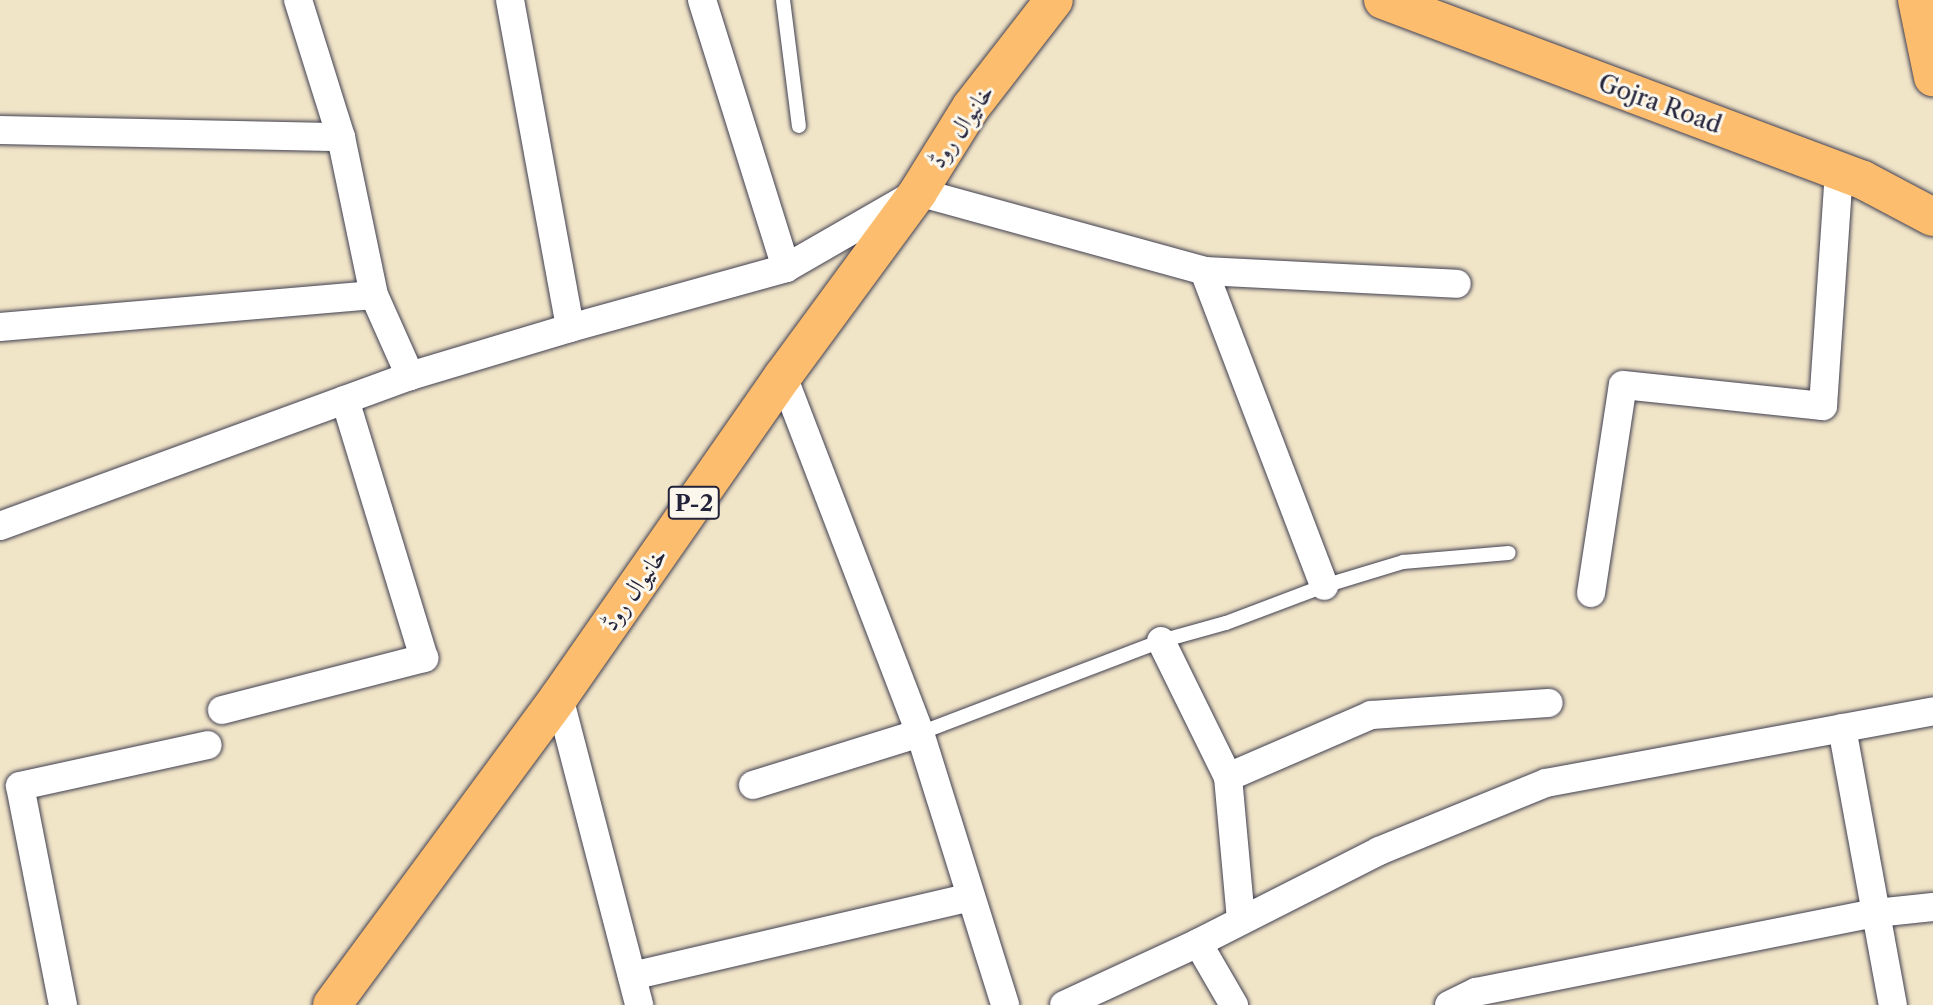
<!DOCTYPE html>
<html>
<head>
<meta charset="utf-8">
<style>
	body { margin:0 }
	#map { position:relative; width:1933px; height:1005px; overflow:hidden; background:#f1e5c8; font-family:"Libre Caslon Text",Amiri,serif }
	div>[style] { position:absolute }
	.roads { filter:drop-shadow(0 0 2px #413f50) drop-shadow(0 0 2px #413f50) }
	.lane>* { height:14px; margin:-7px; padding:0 7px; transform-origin:7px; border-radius:7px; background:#fff }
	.street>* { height:28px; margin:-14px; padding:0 14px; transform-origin:14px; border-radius:14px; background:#fff }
	.primary>* { height:38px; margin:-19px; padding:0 19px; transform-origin:19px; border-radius:19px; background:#fcbd6f }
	span { translate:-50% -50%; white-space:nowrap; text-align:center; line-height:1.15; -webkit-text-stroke:6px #fbf7ec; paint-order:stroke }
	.shield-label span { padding:2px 5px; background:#fbf7ec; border:2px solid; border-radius:5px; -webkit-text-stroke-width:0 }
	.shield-label { font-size:23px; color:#22223b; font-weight:700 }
	.street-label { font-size:24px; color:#22223b }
</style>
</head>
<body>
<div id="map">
	<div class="roads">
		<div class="lane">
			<div style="left:783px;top:0;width:127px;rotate:82.8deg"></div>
			<div style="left:920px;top:733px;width:258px;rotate:-20.9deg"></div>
			<div style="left:1161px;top:641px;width:67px;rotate:-15.5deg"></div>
			<div style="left:1226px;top:623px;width:105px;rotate:-20.7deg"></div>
			<div style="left:1324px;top:586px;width:83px;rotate:-16.9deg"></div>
			<div style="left:1403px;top:562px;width:106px;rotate:-4.9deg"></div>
		</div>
		<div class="street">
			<div style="left:298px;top:0;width:144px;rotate:72.6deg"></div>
			<div style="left:341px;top:137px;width:161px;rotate:78.2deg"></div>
			<div style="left:374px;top:295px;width:89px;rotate:66deg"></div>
			<div style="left:510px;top:0;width:333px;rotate:79.6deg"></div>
			<div style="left:702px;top:0;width:281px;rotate:72.6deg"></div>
			<div style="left:0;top:130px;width:341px;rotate:1.2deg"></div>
			<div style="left:1204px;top:271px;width:253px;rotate:2.9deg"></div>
			<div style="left:0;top:327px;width:375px;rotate:-4.9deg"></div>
			<div style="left:783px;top:376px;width:382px;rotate:69deg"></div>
			<div style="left:920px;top:733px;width:285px;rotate:72.6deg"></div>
			<div style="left:0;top:526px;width:437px;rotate:-20.1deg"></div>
			<div style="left:410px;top:376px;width:167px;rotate:-16.7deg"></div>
			<div style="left:570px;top:328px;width:224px;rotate:-15.5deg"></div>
			<div style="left:786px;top:268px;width:152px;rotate:-29.9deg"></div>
			<div style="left:918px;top:192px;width:297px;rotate:15.4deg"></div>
			<div style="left:1204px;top:271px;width:337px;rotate:69.1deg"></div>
			<div style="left:1591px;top:593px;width:210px;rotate:-81.3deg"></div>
			<div style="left:1623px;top:385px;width:201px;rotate:6deg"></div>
			<div style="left:1823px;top:406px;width:237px;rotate:-86.1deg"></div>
			<div style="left:1161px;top:641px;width:152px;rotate:63.8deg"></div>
			<div style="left:1228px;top:777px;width:143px;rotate:84.8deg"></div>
			<div style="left:559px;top:697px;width:318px;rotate:75.4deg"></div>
			<div style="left:222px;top:710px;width:209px;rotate:-14.4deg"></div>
			<div style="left:424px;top:658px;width:270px;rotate:-107deg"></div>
			<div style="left:1842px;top:728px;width:282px;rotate:79.6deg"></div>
			<div style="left:1228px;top:777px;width:156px;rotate:-23.4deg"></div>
			<div style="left:1371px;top:715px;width:178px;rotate:-3.9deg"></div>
			<div style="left:753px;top:785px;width:175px;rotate:-17.3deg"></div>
			<div style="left:1198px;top:943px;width:72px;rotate:59.9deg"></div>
			<div style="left:632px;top:976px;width:348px;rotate:-13.1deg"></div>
			<div style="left:63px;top:1005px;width:223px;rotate:-101.1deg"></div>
			<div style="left:20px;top:786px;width:192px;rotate:-12.3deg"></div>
			<div style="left:1064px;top:1005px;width:148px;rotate:-24.8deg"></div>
			<div style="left:1198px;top:943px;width:203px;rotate:-26.9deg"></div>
			<div style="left:1379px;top:851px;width:180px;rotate:-22.2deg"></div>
			<div style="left:1546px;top:783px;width:394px;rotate:-10.5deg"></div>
			<div style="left:1449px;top:1005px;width:30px;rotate:-26deg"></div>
			<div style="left:1476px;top:992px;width:408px;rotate:-11.2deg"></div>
			<div style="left:1876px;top:913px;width:57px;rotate:-6deg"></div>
		</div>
		<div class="primary">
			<div style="left:1383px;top:0;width:513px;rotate:20.56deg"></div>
			<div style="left:1863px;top:180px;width:79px;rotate:27.9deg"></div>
			<div style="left:1917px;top:0;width:79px;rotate:78.3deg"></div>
			<div style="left:332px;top:1005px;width:383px;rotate:-53.6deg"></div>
			<div style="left:559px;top:697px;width:391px;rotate:-55.1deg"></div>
			<div style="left:783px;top:376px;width:228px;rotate:-53.7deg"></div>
			<div style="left:918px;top:192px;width:100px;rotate:-58.1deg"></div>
			<div style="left:971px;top:107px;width:135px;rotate:-52.2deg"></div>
		</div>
	</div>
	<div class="shield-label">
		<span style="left:694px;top:503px">P-2</span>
	</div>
	<div class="street-label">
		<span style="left:1660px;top:104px;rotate:20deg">Gojra Road</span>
		<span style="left:961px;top:126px;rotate:-56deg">خانیوال روڈ</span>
		<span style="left:634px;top:589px;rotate:-55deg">خانیوال روڈ</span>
	</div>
</div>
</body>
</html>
